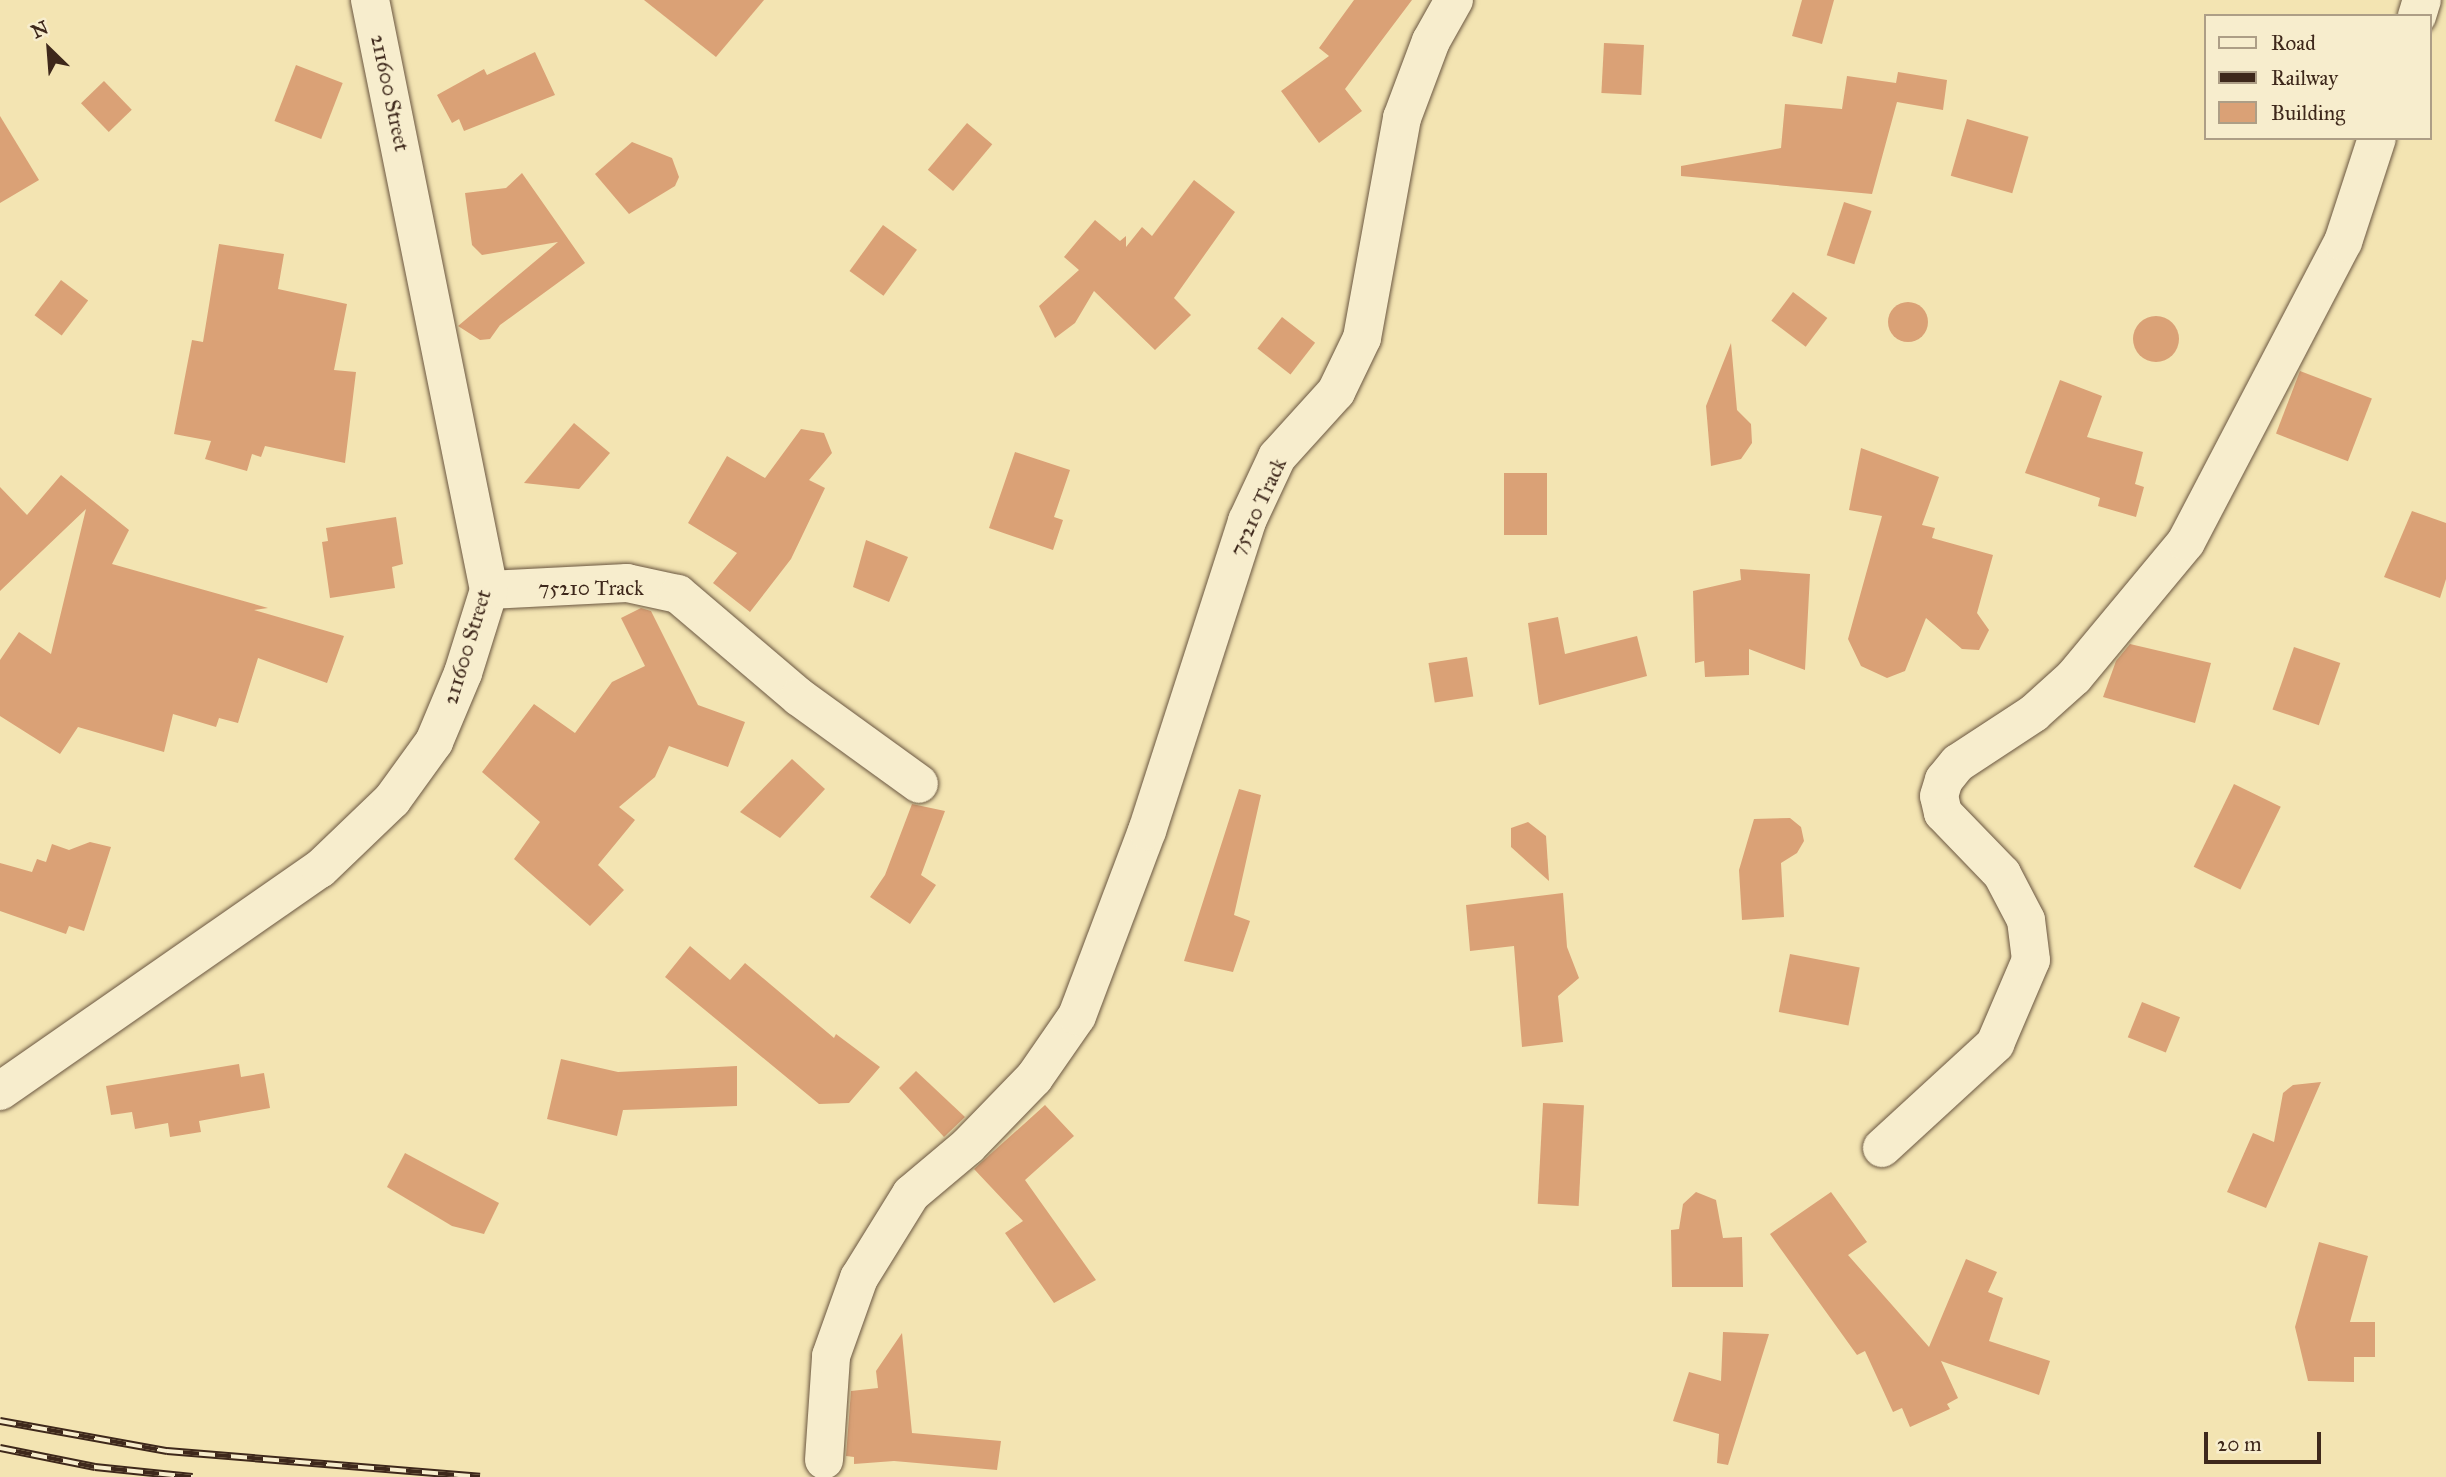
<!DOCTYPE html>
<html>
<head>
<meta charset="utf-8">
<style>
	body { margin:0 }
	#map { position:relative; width:2446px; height:1477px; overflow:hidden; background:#f3e4b2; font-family:"IM FELL Great Primer",serif }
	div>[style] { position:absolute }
	.building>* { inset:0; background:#daa176; transform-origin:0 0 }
	.round { border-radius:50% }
	.roads { filter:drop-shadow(0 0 2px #6b5741) drop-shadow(0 0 2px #6b5741) }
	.street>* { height:38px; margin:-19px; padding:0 19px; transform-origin:19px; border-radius:19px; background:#f7edcd }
	.rail>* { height:8px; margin-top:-4px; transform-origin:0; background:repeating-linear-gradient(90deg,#f7edcd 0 16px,#3e281b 0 32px); box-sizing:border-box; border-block:2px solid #3e281b }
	span { translate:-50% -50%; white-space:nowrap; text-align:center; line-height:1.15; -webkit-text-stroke:5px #f7edcd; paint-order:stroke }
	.street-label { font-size:21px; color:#3e281b }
	.legend { position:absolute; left:2204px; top:14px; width:228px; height:126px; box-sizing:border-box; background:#f7edcd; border:2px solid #ad9e86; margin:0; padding:9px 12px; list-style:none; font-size:21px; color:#3e281b }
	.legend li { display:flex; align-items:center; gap:14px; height:35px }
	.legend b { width:35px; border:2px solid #ad9e86 }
	.north { position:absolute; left:14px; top:14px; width:70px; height:70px; -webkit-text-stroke:5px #f7edcd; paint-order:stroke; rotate:335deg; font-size:19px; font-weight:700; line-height:28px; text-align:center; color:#3e281b }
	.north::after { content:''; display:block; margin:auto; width:24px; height:32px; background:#3e281b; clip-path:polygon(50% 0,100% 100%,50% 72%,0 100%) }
	.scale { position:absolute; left:2204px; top:1432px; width:117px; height:32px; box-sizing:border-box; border:4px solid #3e281b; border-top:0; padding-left:9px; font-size:21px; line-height:24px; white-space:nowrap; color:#3e281b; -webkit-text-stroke:5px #f7edcd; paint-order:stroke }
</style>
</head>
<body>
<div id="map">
	<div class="building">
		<div style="clip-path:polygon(644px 0,764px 0,716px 57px)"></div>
		<div style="clip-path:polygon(1354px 0,1412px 0,1345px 89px,1362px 111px,1319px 143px,1281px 91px,1329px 56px,1319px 48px)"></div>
		<div style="clip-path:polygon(1802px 0,1834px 0,1822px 44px,1792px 36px)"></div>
		<div style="left:1604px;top:43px;width:40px;height:50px;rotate:3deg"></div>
		<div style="clip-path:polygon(535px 52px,555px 95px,464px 131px,459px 119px,452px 123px,437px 95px,484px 69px,487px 75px)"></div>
		<div style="left:296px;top:65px;width:50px;height:60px;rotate:21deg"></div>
		<div style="clip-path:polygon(1898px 72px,1947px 80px,1943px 110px,1897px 102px,1872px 194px,1681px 176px,1681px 166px,1781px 148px,1785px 104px,1842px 109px,1847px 76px,1896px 83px)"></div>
		<div style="left:104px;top:81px;width:40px;height:32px;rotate:46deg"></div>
		<div style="clip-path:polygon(0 116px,39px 180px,0 203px)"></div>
		<div style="left:1967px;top:119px;width:64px;height:59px;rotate:16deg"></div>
		<div style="left:967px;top:123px;width:33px;height:61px;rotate:40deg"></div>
		<div style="clip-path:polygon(632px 142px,672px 158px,679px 177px,675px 186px,629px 214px,595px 174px)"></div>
		<div style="clip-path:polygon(522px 173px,585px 263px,500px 325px,490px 339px,480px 340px,458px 326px,558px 242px,482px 255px,472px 245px,465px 193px,506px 188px)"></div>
		<div style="clip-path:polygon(1194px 180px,1235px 212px,1174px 298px,1191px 315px,1155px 350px,1094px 291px,1075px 323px,1055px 338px,1039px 306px,1079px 270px,1064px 257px,1095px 220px,1120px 241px,1126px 236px,1126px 247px,1142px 227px,1152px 236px)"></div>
		<div style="left:1844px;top:202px;width:29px;height:56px;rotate:18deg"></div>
		<div style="left:883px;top:225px;width:42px;height:57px;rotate:36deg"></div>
		<div style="clip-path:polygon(219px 244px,284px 254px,278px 289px,347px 304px,334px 370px,356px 372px,345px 463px,265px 446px,261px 457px,252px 454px,247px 471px,205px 459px,211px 441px,174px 434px,192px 340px,203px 342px)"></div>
		<div style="left:61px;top:280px;width:34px;height:44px;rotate:37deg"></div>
		<div style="left:1793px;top:292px;width:43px;height:36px;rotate:37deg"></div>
		<div class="round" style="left:1888px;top:302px;width:40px;height:40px"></div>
		<div class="round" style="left:2133px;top:316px;width:46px;height:46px"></div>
		<div style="left:1282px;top:317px;width:42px;height:40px;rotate:38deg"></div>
		<div style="clip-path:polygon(1731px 343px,1737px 410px,1751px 424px,1752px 443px,1741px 459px,1711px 466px,1706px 406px)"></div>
		<div style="left:2300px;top:371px;width:77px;height:67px;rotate:21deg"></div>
		<div style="clip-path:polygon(2060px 380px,2102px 396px,2087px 437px,2143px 452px,2135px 484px,2144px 487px,2136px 517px,2098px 506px,2100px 498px,2025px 473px)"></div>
		<div style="clip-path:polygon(574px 423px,610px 453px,579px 489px,524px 483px)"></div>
		<div style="clip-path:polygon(801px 429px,824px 433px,832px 453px,809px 480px,825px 488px,791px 559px,750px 612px,713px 583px,737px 553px,688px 523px,727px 456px,765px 478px)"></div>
		<div style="clip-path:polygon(1861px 448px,1939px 477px,1922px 525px,1935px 528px,1932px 538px,1993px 555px,1977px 613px,1989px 630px,1979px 650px,1962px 649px,1926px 618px,1905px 671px,1887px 678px,1861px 666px,1848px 639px,1882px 516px,1849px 510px)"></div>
		<div style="clip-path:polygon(1015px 452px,1070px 470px,1054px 517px,1063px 520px,1053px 550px,989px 528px)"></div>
		<div style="left:1547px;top:473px;width:62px;height:43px;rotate:90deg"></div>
		<div style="clip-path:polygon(61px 475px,129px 530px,112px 564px,268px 608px,254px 610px,344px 636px,327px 683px,258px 658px,238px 723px,219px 718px,216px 727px,173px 714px,164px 752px,78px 727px,60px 754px,0 716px,0 660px,19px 632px,51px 654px,86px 509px,0 591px,0 487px,27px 515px)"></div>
		<div style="clip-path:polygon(2412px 511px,2446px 523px,2446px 579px,2440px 598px,2384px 577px)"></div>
		<div style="clip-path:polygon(396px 517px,403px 564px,392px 567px,395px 588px,330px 598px,322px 542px,328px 541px,326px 528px)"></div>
		<div style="clip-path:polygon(866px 540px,908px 557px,889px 602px,853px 587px)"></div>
		<div style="clip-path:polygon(1740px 569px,1810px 574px,1805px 670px,1749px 649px,1749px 675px,1705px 677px,1704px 661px,1695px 663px,1693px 591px,1741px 580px)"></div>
		<div style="clip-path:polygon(641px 608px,651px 611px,698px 705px,745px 722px,728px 767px,669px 746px,655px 777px,619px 807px,635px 820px,598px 865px,624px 890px,590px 926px,514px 859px,540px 822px,482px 772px,534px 704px,575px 733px,612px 682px,645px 666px,621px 618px)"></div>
		<div style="clip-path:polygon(1558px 617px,1565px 654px,1637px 636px,1647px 676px,1539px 705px,1528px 623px)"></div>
		<div style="clip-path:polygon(2130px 644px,2211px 663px,2195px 723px,2103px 697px,2116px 661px)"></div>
		<div style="left:2294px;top:647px;width:49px;height:66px;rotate:19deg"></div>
		<div style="left:1467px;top:657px;width:40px;height:39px;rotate:81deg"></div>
		<div style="clip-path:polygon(792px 759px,825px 789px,780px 838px,740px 812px)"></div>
		<div style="left:2234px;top:784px;width:52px;height:92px;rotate:26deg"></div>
		<div style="clip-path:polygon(1239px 789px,1261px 795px,1234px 915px,1250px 921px,1233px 972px,1184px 961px)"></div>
		<div style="clip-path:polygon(912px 804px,945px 811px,921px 875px,936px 885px,910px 924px,870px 897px,885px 875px)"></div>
		<div style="clip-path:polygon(1790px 818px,1801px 827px,1804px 841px,1797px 853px,1781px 863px,1784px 917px,1742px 920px,1739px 870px,1754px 819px)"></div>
		<div style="clip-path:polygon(1528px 822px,1546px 836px,1549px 881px,1511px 847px,1511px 828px)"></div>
		<div style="clip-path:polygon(90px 842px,111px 847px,84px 931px,69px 926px,66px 934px,0 911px,0 863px,32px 872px,37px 859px,46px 862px,52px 844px,69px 850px)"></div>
		<div style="clip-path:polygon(1563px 893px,1567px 947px,1579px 978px,1558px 996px,1563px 1042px,1522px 1047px,1514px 946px,1470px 951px,1466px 905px)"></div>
		<div style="clip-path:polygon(690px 946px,730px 980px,745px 963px,834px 1038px,836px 1034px,880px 1067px,849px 1103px,819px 1104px,665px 977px)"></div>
		<div style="left:1790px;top:954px;width:71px;height:59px;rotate:11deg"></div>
		<div style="left:2142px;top:1002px;width:41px;height:38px;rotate:22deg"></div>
		<div style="clip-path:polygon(561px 1059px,618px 1072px,737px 1066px,737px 1106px,623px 1110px,617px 1136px,547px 1119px)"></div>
		<div style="clip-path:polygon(239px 1064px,241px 1077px,264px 1073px,270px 1108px,199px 1121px,201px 1132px,170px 1137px,168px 1123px,135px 1129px,132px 1112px,111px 1115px,106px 1086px)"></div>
		<div style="clip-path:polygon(916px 1071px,965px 1117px,944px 1137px,899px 1088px)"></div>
		<div style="clip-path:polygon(2321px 1082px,2266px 1208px,2227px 1192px,2253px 1133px,2274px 1142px,2283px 1093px,2293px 1085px)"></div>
		<div style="left:1543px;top:1103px;width:41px;height:101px;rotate:3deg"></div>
		<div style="clip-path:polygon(1045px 1105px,1074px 1136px,1025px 1180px,1096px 1280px,1054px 1303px,1005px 1233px,1023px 1221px,974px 1169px)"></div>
		<div style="clip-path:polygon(405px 1153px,499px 1203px,484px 1234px,452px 1226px,387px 1187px)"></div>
		<div style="clip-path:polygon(1696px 1192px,1716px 1200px,1723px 1238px,1742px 1237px,1743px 1287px,1672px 1287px,1671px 1230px,1679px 1229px,1683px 1204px)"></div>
		<div style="clip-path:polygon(1831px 1192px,1867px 1242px,1848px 1255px,1929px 1347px,1966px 1259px,1997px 1272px,1988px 1292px,2003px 1298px,1989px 1341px,2050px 1361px,2039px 1395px,1941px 1361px,1958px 1398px,1947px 1404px,1950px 1409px,1910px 1427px,1902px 1408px,1893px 1412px,1865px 1351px,1857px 1355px,1770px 1234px)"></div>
		<div style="clip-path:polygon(2319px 1242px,2368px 1256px,2350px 1322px,2375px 1322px,2375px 1357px,2354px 1357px,2354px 1382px,2308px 1381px,2295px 1327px)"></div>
		<div style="clip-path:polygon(1723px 1332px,1769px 1334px,1728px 1465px,1717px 1463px,1719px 1434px,1673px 1421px,1689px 1372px,1721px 1381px)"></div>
		<div style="clip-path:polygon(902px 1333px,912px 1433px,1001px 1441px,997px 1470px,894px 1461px,854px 1464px,854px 1457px,846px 1456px,851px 1391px,878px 1388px,876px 1371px)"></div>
	</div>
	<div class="roads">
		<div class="street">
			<div style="left:2417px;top:16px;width:17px;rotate:-73deg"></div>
			<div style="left:489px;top:590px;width:138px;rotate:-2.9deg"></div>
			<div style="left:627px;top:583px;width:52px;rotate:12.2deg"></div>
			<div style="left:678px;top:594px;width:159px;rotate:40.4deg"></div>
			<div style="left:799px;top:697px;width:148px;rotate:35.9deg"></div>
			<div style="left:0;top:1091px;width:389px;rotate:-34.8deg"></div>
			<div style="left:320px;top:869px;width:100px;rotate:-43.8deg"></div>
			<div style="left:392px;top:800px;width:72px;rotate:-54.1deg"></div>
			<div style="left:434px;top:742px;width:75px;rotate:-67.2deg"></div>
			<div style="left:463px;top:673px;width:87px;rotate:-72.6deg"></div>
			<div style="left:489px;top:590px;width:602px;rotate:-101.4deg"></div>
			<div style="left:1882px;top:1148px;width:154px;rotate:-42.6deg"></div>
			<div style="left:1995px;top:1044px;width:91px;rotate:-66.8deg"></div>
			<div style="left:2031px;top:960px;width:40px;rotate:-97.1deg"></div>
			<div style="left:2026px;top:920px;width:52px;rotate:-117.6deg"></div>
			<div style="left:2002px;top:874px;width:85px;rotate:-134deg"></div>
			<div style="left:1943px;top:813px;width:17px;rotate:-103deg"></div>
			<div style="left:1939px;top:796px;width:17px;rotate:-73deg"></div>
			<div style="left:1944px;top:780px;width:22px;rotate:-51deg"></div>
			<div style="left:1958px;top:763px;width:91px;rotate:-33.3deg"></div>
			<div style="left:2034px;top:713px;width:54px;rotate:-42deg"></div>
			<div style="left:2074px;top:677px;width:175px;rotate:-50.3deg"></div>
			<div style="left:2186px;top:542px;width:339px;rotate:-62.4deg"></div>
			<div style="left:2343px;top:242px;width:109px;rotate:-71.9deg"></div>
			<div style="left:824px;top:1460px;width:104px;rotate:-86.1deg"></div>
			<div style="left:831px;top:1356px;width:83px;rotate:-70.3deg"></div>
			<div style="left:859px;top:1278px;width:99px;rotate:-58.2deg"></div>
			<div style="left:911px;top:1194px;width:75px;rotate:-40.1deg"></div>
			<div style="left:968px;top:1146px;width:95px;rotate:-45.9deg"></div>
			<div style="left:1034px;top:1078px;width:75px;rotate:-55.3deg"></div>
			<div style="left:1077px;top:1016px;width:198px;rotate:-69.3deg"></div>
			<div style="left:1147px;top:831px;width:326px;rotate:-72.1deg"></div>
			<div style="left:1247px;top:521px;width:71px;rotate:-64.9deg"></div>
			<div style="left:1277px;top:457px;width:88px;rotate:-47.8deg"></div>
			<div style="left:1336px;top:392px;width:60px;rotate:-64.3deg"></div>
			<div style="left:1362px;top:338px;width:224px;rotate:-79.7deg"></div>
			<div style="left:1402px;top:118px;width:82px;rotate:-69.4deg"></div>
			<div style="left:1431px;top:41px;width:47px;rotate:-60.7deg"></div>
		</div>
	</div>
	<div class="rail">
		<div style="left:0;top:1421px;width:170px;rotate:10.2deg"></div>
		<div style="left:167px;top:1451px;width:314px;rotate:4.7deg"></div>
		<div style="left:0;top:1448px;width:97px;rotate:11.3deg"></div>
		<div style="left:95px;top:1467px;width:98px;rotate:5.9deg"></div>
	</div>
	<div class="street-label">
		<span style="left:390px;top:93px;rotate:78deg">211600 Street</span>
		<span style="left:1258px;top:507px;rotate:-65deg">75210 Track</span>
		<span style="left:591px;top:588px">75210 Track</span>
		<span style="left:467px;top:647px;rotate:-73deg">211600 Street</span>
	</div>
	<ul class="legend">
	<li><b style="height:9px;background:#f7edcd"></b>Road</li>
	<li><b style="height:9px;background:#3e281b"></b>Railway</li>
	<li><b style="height:19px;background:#daa176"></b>Building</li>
	</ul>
	<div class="north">N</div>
	<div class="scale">20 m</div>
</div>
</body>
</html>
